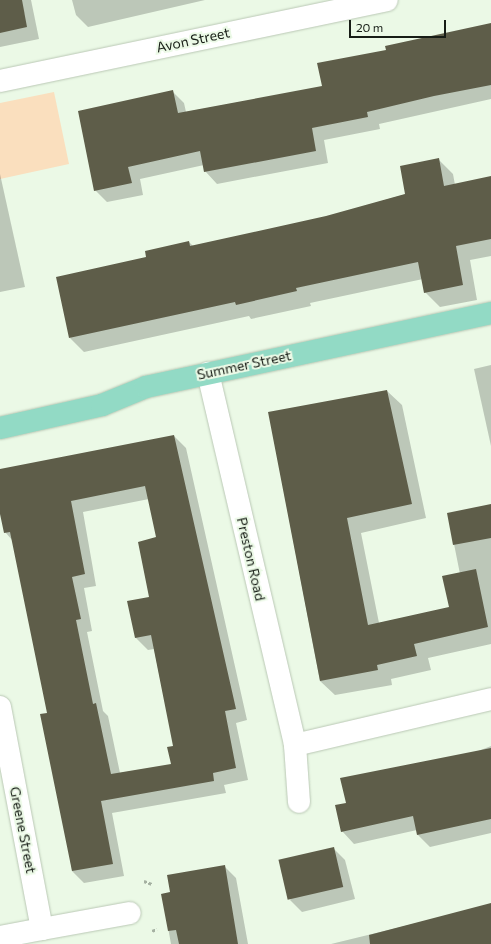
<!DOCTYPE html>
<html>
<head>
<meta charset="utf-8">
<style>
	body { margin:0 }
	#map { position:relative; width:491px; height:944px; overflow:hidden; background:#ebf9e6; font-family:Commissioner,sans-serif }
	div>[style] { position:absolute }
	.green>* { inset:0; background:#fadfbe }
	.shadow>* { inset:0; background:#0003 }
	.building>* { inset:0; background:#5e5d49; transform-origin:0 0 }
	.path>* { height:2.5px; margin-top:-1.25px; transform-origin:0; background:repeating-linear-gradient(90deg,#a5b1a2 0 3px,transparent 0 5px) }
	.roads { filter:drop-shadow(0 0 1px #bac8b5) drop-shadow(0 0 1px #bac8b5) }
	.minor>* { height:22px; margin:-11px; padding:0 11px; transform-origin:11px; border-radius:11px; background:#fff }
	.major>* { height:22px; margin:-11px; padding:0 11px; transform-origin:11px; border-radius:11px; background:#92dac5 }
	span { translate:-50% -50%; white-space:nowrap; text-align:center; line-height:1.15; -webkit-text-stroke:4px #ebf9e6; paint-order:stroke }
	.street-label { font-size:14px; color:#171d16 }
	.scale { position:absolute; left:349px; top:20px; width:97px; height:18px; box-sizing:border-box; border:2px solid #171d16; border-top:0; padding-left:5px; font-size:12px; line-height:14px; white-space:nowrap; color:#171d16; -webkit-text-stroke:3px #ebf9e6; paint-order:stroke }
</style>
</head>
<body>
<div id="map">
	<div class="green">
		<div style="clip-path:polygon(54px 92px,69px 164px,0 179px,0 103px)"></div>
	</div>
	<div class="shadow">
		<div style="clip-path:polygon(0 0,31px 0,39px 39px,0 47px)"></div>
		<div style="clip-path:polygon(72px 0,205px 0,88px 27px,76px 15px)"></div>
		<div style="clip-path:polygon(491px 24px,491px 99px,379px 124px,380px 129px,324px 140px,328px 163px,217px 184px,205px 171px,204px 165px,140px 179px,143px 195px,107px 202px,95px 190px,172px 91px,184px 103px,186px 112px,323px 87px,387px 51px)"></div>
		<div style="clip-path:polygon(438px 159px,453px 174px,455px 185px,491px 177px,491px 256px,470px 260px,477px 300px,440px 307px,425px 292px,423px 279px,310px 303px,311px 306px,251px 319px,249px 316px,84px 352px,70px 338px,147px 257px,189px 242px,193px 246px,326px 217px,406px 194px)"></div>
		<div style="clip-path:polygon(0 174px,25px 287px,0 292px)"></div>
		<div style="clip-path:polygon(491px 365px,491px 446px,474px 369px)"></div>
		<div style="clip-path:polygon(387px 391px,402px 405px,426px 518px,361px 533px,379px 623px,450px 608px,460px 574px,448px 514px,491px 505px,491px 644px,428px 658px,431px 670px,391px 679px,392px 685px,335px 695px,320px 681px,269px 413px)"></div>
		<div style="clip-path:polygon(evenodd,174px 436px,186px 448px,247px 720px,236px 723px,248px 780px,224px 785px,226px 793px,112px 813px,124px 876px,84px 883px,72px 871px,48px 714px,13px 541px,5px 532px,0 509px,0 471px,174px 436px,149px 499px,157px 538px,150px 598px,128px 602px,136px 638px,148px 650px,154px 649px,174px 746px,172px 765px,120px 773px,108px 716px,103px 711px,87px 632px,92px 631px,84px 588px,96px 586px,83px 512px,149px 499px)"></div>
		<div style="clip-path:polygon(491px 746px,491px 833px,430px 847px,418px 835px,417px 830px,354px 844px,342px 831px,347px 803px)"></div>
		<div style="clip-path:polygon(333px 848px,345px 860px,355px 899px,302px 912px,290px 900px)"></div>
		<div style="clip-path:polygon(224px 866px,236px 878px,248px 944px,171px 944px,162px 894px,171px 893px)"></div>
		<div style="clip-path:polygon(491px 905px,491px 944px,331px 944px)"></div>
	</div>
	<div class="building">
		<div style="clip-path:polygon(0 0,22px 0,27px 27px,0 33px)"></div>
		<div style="clip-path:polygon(491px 23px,491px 85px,434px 96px,367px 112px,368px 117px,312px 128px,316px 151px,204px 172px,200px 151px,128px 167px,132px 183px,94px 191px,78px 111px,173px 90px,178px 113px,322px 86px,317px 63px,386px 50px,385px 46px)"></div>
		<div style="clip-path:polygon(439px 158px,444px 186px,491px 176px,491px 239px,456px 246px,463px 285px,424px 293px,418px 262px,296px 288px,297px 291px,236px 305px,235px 302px,69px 338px,56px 277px,146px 257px,145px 251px,189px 241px,190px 246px,326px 216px,405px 194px,400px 166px)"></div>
		<div style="clip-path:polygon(387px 390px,412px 504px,347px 518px,368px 625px,449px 607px,442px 576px,476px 569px,488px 627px,414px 644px,417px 656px,377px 665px,378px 670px,320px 681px,268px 412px)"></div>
		<div style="clip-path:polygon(evenodd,174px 435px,236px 709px,225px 711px,236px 768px,213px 773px,214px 781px,101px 801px,113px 864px,72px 871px,40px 714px,47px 713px,10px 532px,4px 533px,0 514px,0 469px,174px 435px,145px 486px,156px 537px,138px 542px,149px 597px,127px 601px,135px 638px,151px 635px,173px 746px,167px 747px,171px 764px,111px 774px,96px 703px,93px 704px,76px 620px,81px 619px,72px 577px,85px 574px,71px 501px,145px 486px)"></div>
		<div style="clip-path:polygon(491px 504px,491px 538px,453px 545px,447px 513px)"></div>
		<div style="clip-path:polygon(491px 748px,491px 819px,417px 835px,413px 816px,341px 832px,335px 805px,346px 803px,340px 778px)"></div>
		<div style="left:334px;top:847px;width:41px;height:57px;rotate:77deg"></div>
		<div style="clip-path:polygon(225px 865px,238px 944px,179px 944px,176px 930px,168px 931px,161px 894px,170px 892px,167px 875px)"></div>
		<div style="clip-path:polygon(491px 903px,491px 944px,370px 944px,369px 935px)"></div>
	</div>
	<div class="path">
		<div style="left:144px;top:881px;width:9px;rotate:21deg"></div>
		<div style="left:152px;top:931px;width:5px;rotate:-22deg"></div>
	</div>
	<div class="roads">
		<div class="minor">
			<div style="left:0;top:81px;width:395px;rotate:-11.8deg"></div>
			<div style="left:208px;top:373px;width:382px;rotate:76.8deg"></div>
			<div style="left:295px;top:745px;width:201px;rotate:-13.2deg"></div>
			<div style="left:0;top:707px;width:226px;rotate:79.3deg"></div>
			<div style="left:42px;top:929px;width:43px;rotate:169.2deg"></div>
			<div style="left:295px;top:745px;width:57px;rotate:86deg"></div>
			<div style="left:42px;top:929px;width:89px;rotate:-10.3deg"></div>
		</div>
		<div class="major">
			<div style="left:0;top:428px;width:105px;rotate:-12.7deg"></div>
			<div style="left:102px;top:405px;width:48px;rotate:-22.2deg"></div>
			<div style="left:146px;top:387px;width:353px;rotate:-12.1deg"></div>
		</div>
	</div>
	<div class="street-label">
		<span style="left:193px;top:40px;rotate:-12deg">Avon Street</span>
		<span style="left:244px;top:365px;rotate:-12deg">Summer Street</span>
		<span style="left:251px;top:559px;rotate:77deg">Preston Road</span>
		<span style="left:23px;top:830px;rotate:79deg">Greene Street</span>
	</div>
	<div class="scale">20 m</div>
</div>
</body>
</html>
